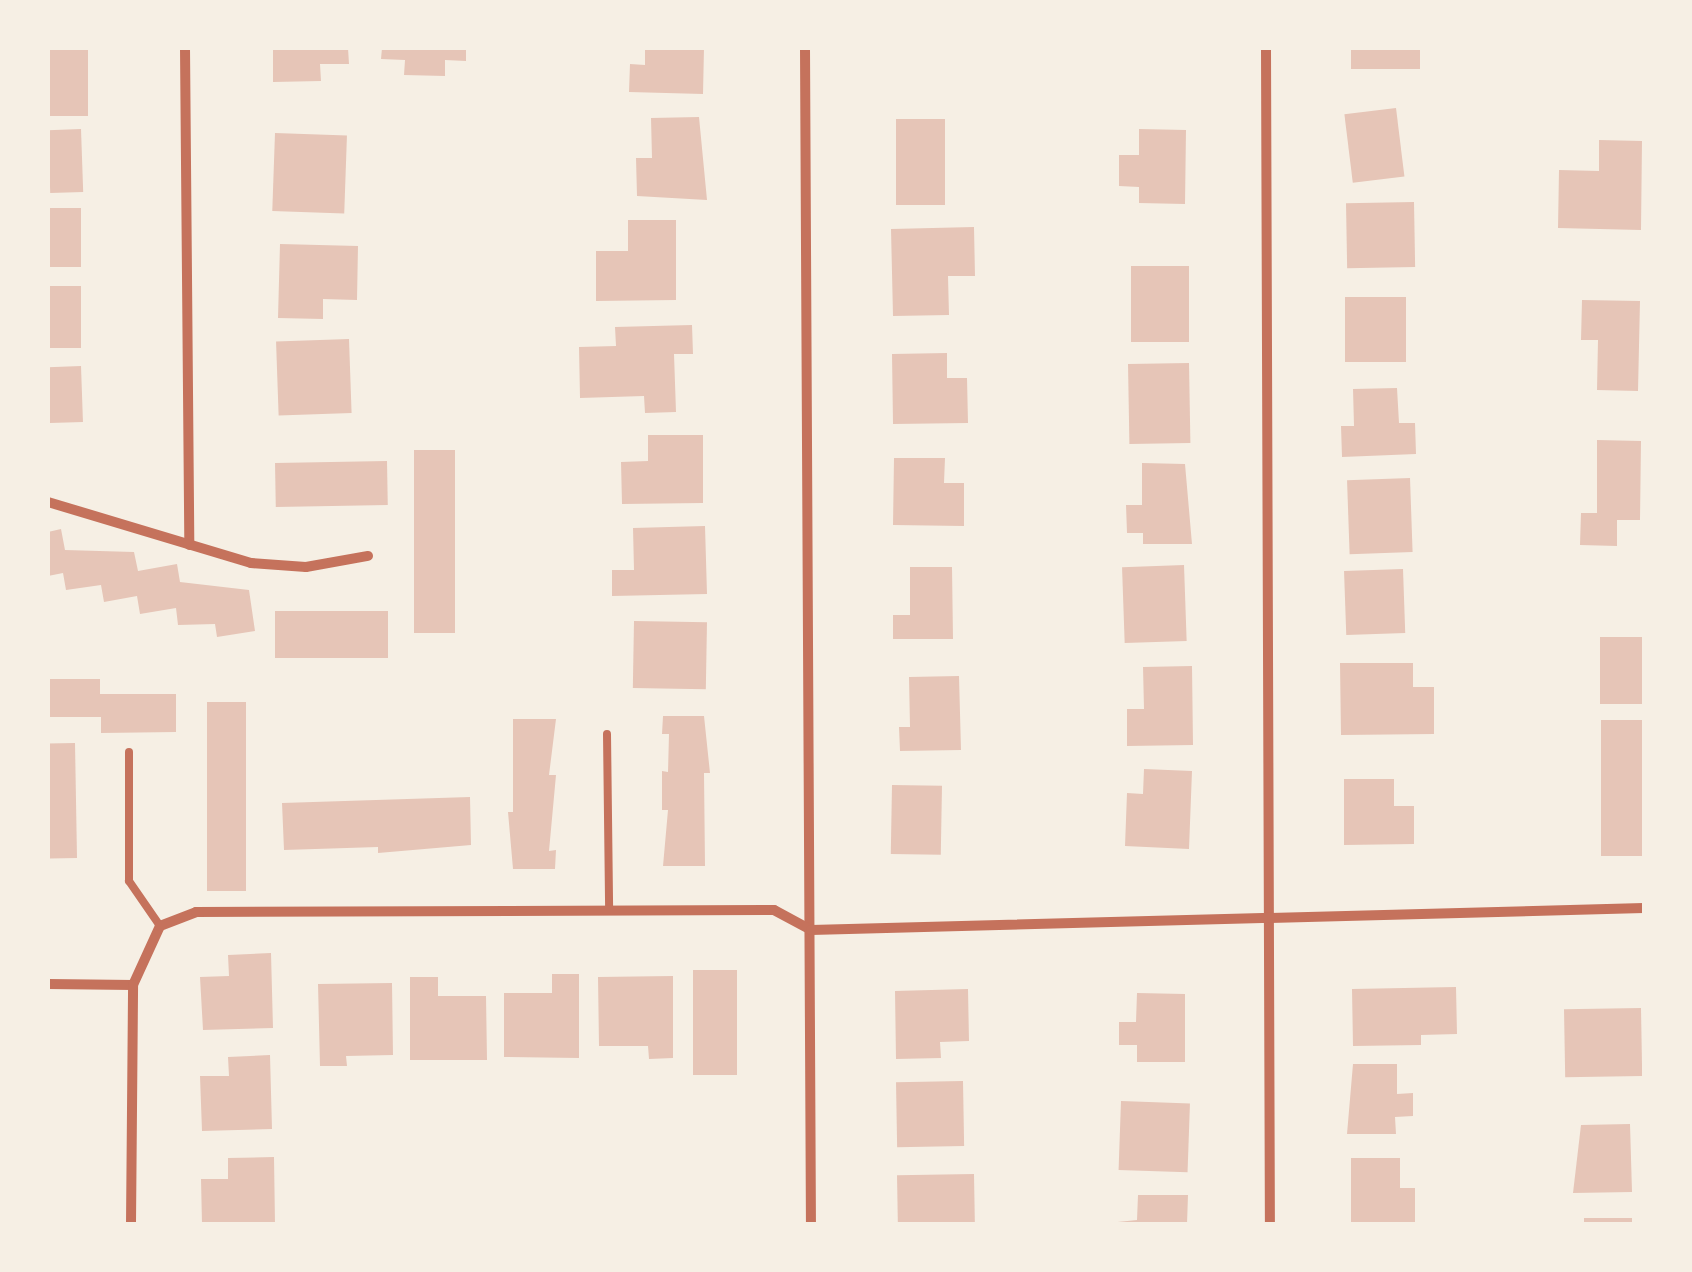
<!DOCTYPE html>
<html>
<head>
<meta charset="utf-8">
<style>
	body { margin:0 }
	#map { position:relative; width:1692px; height:1272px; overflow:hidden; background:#f6efe4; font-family:"PT Sans",sans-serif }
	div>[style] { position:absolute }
	.building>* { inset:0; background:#e6c5b7; transform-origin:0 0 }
	.service>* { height:8px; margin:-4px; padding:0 4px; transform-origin:4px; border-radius:4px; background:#c5725c }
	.minor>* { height:10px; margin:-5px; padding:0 5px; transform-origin:5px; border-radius:5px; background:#c5725c }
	span { translate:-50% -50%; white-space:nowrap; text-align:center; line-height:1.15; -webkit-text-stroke:9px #f6efe4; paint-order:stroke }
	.frame { position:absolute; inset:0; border:50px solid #f6efe4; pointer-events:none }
</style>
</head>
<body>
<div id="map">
	<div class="building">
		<div style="left:48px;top:48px;width:40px;height:68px"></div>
		<div style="clip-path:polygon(273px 48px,348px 48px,349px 64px,320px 64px,321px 81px,273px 82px)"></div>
		<div style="clip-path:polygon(382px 48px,466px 48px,466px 61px,445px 60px,445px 76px,404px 75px,405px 60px,381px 59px)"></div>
		<div style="clip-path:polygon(645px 48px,704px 48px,703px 94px,629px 92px,630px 64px,645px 65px)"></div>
		<div style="left:1351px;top:48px;width:69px;height:21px"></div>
		<div style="left:1396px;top:108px;width:69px;height:52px;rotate:83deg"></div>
		<div style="clip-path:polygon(699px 117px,707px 200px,637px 196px,636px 158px,652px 158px,651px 118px)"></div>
		<div style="left:896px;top:119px;width:49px;height:86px"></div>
		<div style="left:81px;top:129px;width:63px;height:33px;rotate:88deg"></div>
		<div style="clip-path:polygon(1139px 129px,1186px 130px,1185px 204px,1139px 203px,1139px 187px,1119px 186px,1119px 155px,1139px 155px)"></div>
		<div style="left:275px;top:133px;width:72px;height:78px;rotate:2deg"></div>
		<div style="clip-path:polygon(1599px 140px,1642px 141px,1641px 230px,1558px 228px,1559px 170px,1599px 171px)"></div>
		<div style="left:1414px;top:202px;width:65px;height:68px;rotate:89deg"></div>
		<div style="left:81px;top:208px;width:59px;height:33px;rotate:90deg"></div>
		<div style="clip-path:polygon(628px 220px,676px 220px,676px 300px,596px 301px,596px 251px,628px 251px)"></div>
		<div style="clip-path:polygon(974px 227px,975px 276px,948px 276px,949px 315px,893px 316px,891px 229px)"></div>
		<div style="clip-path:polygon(280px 244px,358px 246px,357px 300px,323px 299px,323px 319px,278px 318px)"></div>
		<div style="left:1131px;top:266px;width:58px;height:76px"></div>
		<div style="left:48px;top:286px;width:33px;height:62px"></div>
		<div style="left:1345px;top:297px;width:61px;height:65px"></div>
		<div style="clip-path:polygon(1582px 300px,1640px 301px,1638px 391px,1597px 390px,1598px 340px,1581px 340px)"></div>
		<div style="clip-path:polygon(692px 325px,693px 354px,674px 354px,676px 412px,645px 413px,644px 396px,580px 398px,579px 347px,616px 346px,615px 327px)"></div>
		<div style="left:349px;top:339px;width:74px;height:73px;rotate:88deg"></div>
		<div style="clip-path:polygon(947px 353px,947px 378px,967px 378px,968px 423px,893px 424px,892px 354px)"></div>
		<div style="left:1189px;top:363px;width:80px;height:61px;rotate:89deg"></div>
		<div style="left:81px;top:366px;width:56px;height:33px;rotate:88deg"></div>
		<div style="clip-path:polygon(1397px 388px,1399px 423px,1415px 423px,1416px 454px,1342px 457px,1341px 426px,1354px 426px,1353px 389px)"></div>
		<div style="clip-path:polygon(648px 435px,703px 435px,703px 503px,622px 504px,621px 462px,648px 461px)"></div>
		<div style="clip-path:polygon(1597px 440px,1641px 441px,1640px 520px,1617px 520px,1617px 546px,1580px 545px,1581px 513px,1597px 513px)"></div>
		<div style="left:414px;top:450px;width:41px;height:183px"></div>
		<div style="clip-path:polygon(894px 458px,945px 458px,944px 483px,964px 483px,964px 526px,893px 525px)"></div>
		<div style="left:387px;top:461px;width:44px;height:112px;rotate:89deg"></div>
		<div style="clip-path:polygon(1142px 463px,1185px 464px,1192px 544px,1143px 544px,1143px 533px,1127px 533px,1126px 505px,1142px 505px)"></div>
		<div style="left:1410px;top:478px;width:74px;height:63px;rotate:88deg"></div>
		<div style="clip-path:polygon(705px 526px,707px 594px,612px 596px,612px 570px,634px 570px,633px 528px)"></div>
		<div style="clip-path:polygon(61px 529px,65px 550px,134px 552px,138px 571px,177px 564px,180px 582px,249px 590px,255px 631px,217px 637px,215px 624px,178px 625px,176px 608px,140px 614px,137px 596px,104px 602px,101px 585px,66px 590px,63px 573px,48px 576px,48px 532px)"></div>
		<div style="left:1184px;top:565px;width:76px;height:62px;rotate:88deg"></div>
		<div style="clip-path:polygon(910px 567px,952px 567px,953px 639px,893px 639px,893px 615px,910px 615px)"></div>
		<div style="left:1403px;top:569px;width:64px;height:59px;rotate:88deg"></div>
		<div style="left:388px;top:611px;width:47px;height:113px;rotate:90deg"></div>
		<div style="left:634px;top:621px;width:73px;height:67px;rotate:1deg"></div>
		<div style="left:1644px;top:637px;width:67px;height:44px;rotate:90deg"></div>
		<div style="clip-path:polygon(1340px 663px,1413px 663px,1413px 687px,1434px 687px,1434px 734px,1341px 735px)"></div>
		<div style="clip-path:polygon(1192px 666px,1193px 745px,1127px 746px,1127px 709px,1144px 709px,1143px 667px)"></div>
		<div style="clip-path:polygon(959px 676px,961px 750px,900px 751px,899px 727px,910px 727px,909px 677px)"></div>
		<div style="clip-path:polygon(48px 679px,100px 679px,100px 694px,176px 694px,176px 732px,101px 733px,101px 717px,48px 717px)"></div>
		<div style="left:207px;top:702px;width:39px;height:189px"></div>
		<div style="clip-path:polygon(663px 716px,704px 716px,710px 773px,704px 773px,705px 866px,663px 866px,668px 810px,662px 810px,662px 771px,668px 772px,669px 734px,662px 734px)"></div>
		<div style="clip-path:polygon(513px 719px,556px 719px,549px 775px,556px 775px,549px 851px,556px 850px,555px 869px,513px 869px,508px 812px,513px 812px)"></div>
		<div style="left:1601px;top:720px;width:43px;height:136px"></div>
		<div style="left:75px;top:743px;width:115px;height:27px;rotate:89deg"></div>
		<div style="clip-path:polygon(1144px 769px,1192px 771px,1189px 849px,1125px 846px,1127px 793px,1143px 794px)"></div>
		<div style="clip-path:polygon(1344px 779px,1394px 779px,1394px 806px,1414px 806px,1414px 844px,1344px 845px)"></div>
		<div style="left:892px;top:785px;width:50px;height:69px;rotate:1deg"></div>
		<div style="clip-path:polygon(470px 797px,471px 845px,378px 853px,378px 847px,284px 850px,282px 803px)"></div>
		<div style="clip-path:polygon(271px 953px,273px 1028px,203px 1030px,200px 977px,229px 976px,228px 955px)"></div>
		<div style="left:693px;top:970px;width:44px;height:105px"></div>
		<div style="clip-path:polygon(552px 974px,579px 974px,579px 1058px,504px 1057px,504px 993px,552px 993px)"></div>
		<div style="clip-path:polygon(673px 976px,673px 1058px,649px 1059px,648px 1046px,599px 1046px,598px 977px)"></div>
		<div style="clip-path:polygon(410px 977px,438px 977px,438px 996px,486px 996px,487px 1060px,410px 1060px)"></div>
		<div style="clip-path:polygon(392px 983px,393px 1055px,346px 1056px,347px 1066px,320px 1066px,318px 984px)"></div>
		<div style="clip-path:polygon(1456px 987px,1457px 1034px,1421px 1035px,1421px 1045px,1353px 1046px,1352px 989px)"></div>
		<div style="clip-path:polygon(968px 989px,969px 1041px,940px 1042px,941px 1058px,896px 1059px,895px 991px)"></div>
		<div style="clip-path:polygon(1137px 993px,1185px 994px,1185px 1062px,1137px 1062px,1137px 1045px,1119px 1045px,1119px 1022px,1136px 1022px)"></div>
		<div style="left:1641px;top:1008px;width:68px;height:77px;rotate:89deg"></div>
		<div style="clip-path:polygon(270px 1055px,272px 1129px,202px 1131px,200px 1076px,229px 1076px,228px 1057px)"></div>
		<div style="clip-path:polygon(1353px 1064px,1397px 1064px,1397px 1094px,1413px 1093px,1413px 1116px,1395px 1117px,1396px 1134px,1347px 1134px)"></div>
		<div style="left:963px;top:1081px;width:65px;height:67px;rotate:89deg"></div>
		<div style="left:1121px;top:1101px;width:69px;height:69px;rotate:2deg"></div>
		<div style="clip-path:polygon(1630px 1124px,1632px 1192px,1573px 1193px,1581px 1125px)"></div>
		<div style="clip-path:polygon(274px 1157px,275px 1224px,202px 1224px,201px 1179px,228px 1179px,228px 1158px)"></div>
		<div style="clip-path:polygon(1351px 1158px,1400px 1158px,1400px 1188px,1415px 1188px,1415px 1222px,1351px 1222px)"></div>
		<div style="left:974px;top:1174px;width:50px;height:77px;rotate:89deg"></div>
		<div style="clip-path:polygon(1138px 1195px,1188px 1195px,1187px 1224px,1098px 1224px,1137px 1220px)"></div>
		<div style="left:1584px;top:1218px;width:48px;height:6px"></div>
	</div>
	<div class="service">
		<div style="left:607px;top:734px;width:176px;rotate:89.3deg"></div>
		<div style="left:129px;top:752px;width:129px;rotate:90deg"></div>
		<div style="left:129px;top:881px;width:55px;rotate:55.4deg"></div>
	</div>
	<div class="minor">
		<div style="left:185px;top:48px;width:497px;rotate:89.5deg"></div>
		<div style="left:805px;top:48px;width:1176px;rotate:89.71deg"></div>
		<div style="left:1266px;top:48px;width:1176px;rotate:89.81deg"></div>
		<div style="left:48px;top:502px;width:212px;rotate:16.7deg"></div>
		<div style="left:251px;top:563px;width:55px;rotate:4.2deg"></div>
		<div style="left:306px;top:567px;width:63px;rotate:-10.1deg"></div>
		<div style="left:48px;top:984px;width:85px;rotate:0.7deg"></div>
		<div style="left:133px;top:985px;width:65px;rotate:-65.4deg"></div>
		<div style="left:160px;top:926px;width:39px;rotate:-21deg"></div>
		<div style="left:196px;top:912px;width:578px;rotate:-0.2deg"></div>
		<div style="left:774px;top:910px;width:42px;rotate:28.4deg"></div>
		<div style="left:811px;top:930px;width:833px;rotate:-1.51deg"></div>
		<div style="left:131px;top:1224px;width:239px;rotate:-89.5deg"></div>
	</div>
	<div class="frame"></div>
</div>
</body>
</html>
